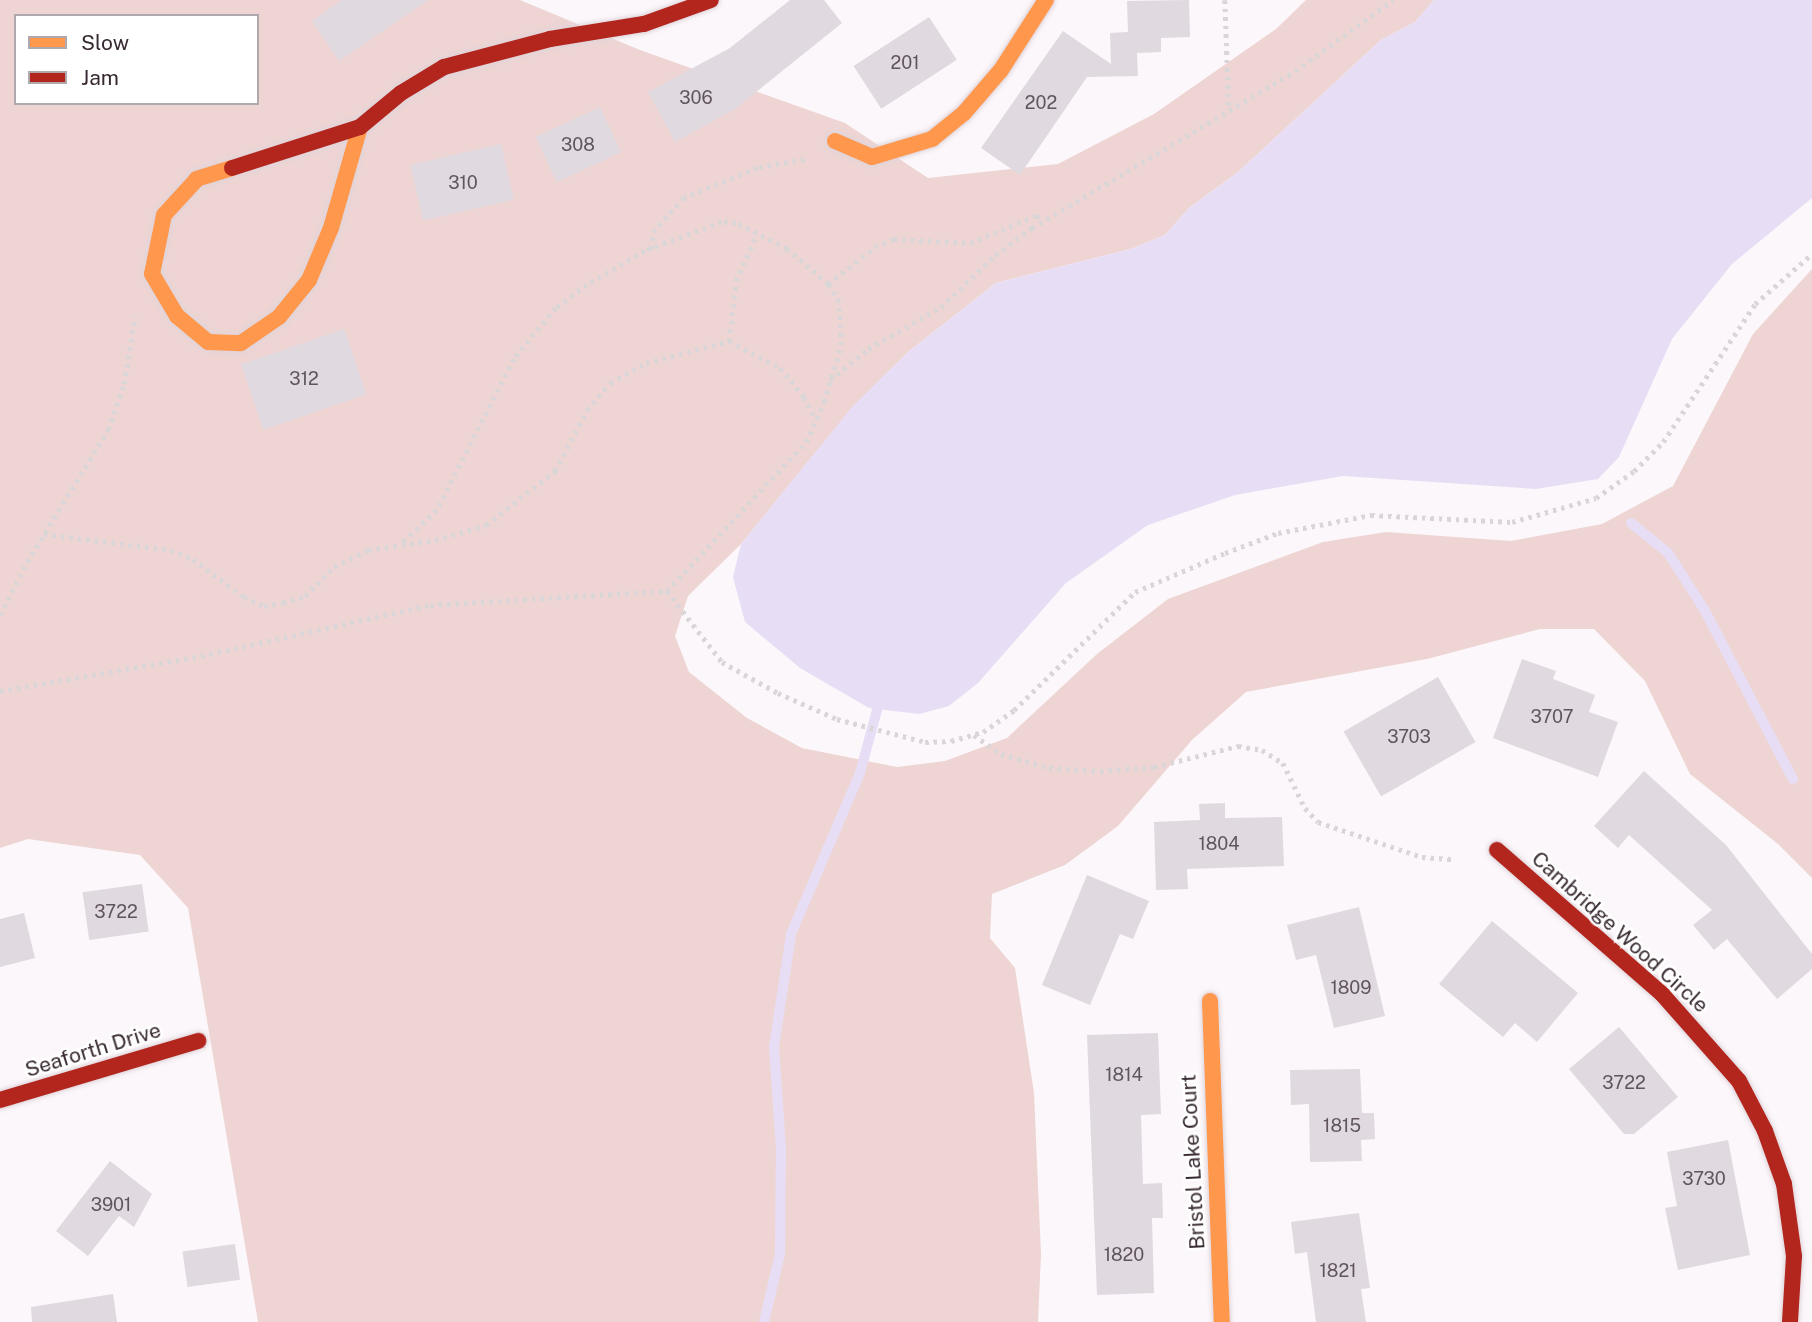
<!DOCTYPE html>
<html>
<head>
<meta charset="utf-8">
<style>
	body { margin:0 }
	#map { position:relative; width:1812px; height:1322px; overflow:hidden; background:#fcf7fa; font-family:"Public Sans",sans-serif }
	div>[style] { position:absolute }
	.forest>* { inset:0; background:#eed5d4 }
	.water>* { inset:0; background:#e7def6 }
	.stream>* { height:10px; margin:-5px; padding:0 5px; transform-origin:5px; border-radius:5px; background:#e7def6 }
	.building>* { inset:0; background:#e0d9e0; transform-origin:0 0 }
	.path>* { height:4.5px; margin-top:-2.25px; transform-origin:0; background:repeating-linear-gradient(90deg,#dad6d7 0 3.5px,transparent 0 8.5px) }
	.roads { filter:drop-shadow(0 0 2px #ded4da) drop-shadow(0 0 2px #ded4da) }
	.slow>* { height:16px; margin:-8px; padding:0 8px; transform-origin:8px; border-radius:8px; background:#ff974d }
	.jam>* { height:16px; margin:-8px; padding:0 8px; transform-origin:8px; border-radius:8px; background:#b3261e }
	span { translate:-50% -50%; white-space:nowrap; text-align:center; line-height:1.15; -webkit-text-stroke:5px #fff; paint-order:stroke }
	.number-label { font-size:18px; color:#61555d }
	.number-label span { -webkit-text-stroke-width:0 }
	.street-label { font-size:21px; color:#372931 }
	.legend { position:absolute; left:14px; top:14px; width:245px; height:91px; box-sizing:border-box; background:#fff; border:2px solid #afa9ad; margin:0; padding:9px 12px; list-style:none; font-size:21px; color:#372931 }
	.legend li { display:flex; align-items:center; gap:14px; height:35px }
	.legend b { width:35px; border:2px solid #afa9ad }
</style>
</head>
<body>
<div id="map">
	<div class="forest">
		<div style="clip-path:polygon(evenodd,0 0,520px 0,640px 50px,845px 123px,928px 178px,1058px 164px,1154px 114px,1276px 29px,1306px 0,1434px 0,1415px 22px,1381px 40px,1237px 173px,1189px 208px,1165px 235px,1131px 249px,996px 283px,908px 352px,852px 408px,741px 544px,688px 596px,675px 636px,689px 672px,747px 718px,802px 748px,897px 767px,945px 761px,1007px 738px,1097px 654px,1168px 599px,1323px 542px,1386px 532px,1511px 541px,1602px 524px,1673px 486px,1753px 334px,1812px 269px,1812px 878px,1778px 844px,1690px 774px,1645px 681px,1594px 629px,1540px 629px,1427px 659px,1246px 692px,1192px 740px,1118px 826px,1065px 865px,992px 894px,990px 938px,1015px 968px,1034px 1093px,1041px 1254px,1038px 1322px,258px 1322px,188px 908px,140px 855px,28px 839px,0 848px,0 0,16px 16px,257px 16px,257px 103px,16px 103px,16px 16px)"></div>
	</div>
	<div class="water">
		<div style="clip-path:polygon(1434px 0,1812px 0,1812px 198px,1732px 264px,1672px 339px,1619px 457px,1598px 479px,1536px 489px,1343px 476px,1235px 495px,1148px 525px,1066px 583px,978px 683px,949px 706px,919px 714px,869px 708px,800px 668px,745px 622px,733px 577px,741px 544px,852px 407px,908px 352px,996px 283px,1131px 249px,1165px 235px,1189px 208px,1237px 173px,1381px 40px,1415px 22px)"></div>
	</div>
	<div class="stream">
		<div style="left:1631px;top:523px;width:48px;rotate:39deg"></div>
		<div style="left:1668px;top:553px;width:67px;rotate:57.3deg"></div>
		<div style="left:1704px;top:609px;width:192px;rotate:62.4deg"></div>
		<div style="left:764px;top:1322px;width:70px;rotate:-76.8deg"></div>
		<div style="left:780px;top:1254px;width:105px;rotate:-89.5deg"></div>
		<div style="left:781px;top:1149px;width:102px;rotate:-93.9deg"></div>
		<div style="left:774px;top:1047px;width:114px;rotate:-81.4deg"></div>
		<div style="left:791px;top:934px;width:175px;rotate:-66.8deg"></div>
		<div style="left:860px;top:773px;width:77px;rotate:-74.9deg"></div>
	</div>
	<div class="building">
		<div style="clip-path:polygon(342px 0,428px 0,339px 61px,312px 21px)"></div>
		<div style="clip-path:polygon(790px 0,824px 0,842px 23px,735px 109px,675px 142px,648px 92px,730px 48px)"></div>
		<div style="clip-path:polygon(1189px 0,1190px 37px,1161px 38px,1161px 52px,1137px 53px,1138px 76px,1087px 77px,1020px 175px,981px 148px,1063px 31px,1111px 64px,1110px 33px,1128px 32px,1127px 1px)"></div>
		<div style="left:929px;top:17px;width:51px;height:90px;rotate:57deg"></div>
		<div style="left:600px;top:107px;width:50px;height:71px;rotate:65deg"></div>
		<div style="left:501px;top:144px;width:57px;height:93px;rotate:77deg"></div>
		<div style="left:344px;top:329px;width:69px;height:109px;rotate:71deg"></div>
		<div style="clip-path:polygon(1522px 659px,1556px 671px,1553px 679px,1595px 695px,1589px 712px,1618px 722px,1598px 777px,1493px 738px)"></div>
		<div style="left:1438px;top:677px;width:75px;height:109px;rotate:60deg"></div>
		<div style="clip-path:polygon(1644px 771px,1726px 845px,1812px 954px,1812px 969px,1777px 999px,1727px 939px,1714px 950px,1693px 925px,1712px 910px,1629px 835px,1618px 848px,1594px 826px)"></div>
		<div style="clip-path:polygon(1225px 803px,1225px 818px,1282px 817px,1284px 866px,1187px 869px,1188px 889px,1156px 890px,1154px 822px,1200px 820px,1199px 804px)"></div>
		<div style="clip-path:polygon(1087px 875px,1149px 901px,1133px 939px,1120px 934px,1090px 1005px,1042px 985px)"></div>
		<div style="left:142px;top:884px;width:48px;height:60px;rotate:82deg"></div>
		<div style="clip-path:polygon(1359px 907px,1385px 1016px,1334px 1028px,1316px 955px,1296px 960px,1287px 925px)"></div>
		<div style="clip-path:polygon(24px 913px,35px 958px,0 967px,0 919px)"></div>
		<div style="clip-path:polygon(1492px 921px,1578px 993px,1537px 1042px,1515px 1023px,1503px 1037px,1439px 984px)"></div>
		<div style="clip-path:polygon(1619px 1027px,1678px 1097px,1634px 1134px,1624px 1134px,1569px 1069px)"></div>
		<div style="clip-path:polygon(1158px 1033px,1161px 1114px,1141px 1115px,1143px 1184px,1162px 1183px,1163px 1218px,1152px 1218px,1154px 1293px,1097px 1295px,1087px 1035px)"></div>
		<div style="clip-path:polygon(1360px 1069px,1362px 1113px,1374px 1113px,1375px 1139px,1361px 1140px,1362px 1161px,1310px 1162px,1309px 1104px,1291px 1105px,1290px 1070px)"></div>
		<div style="clip-path:polygon(1728px 1140px,1750px 1255px,1678px 1270px,1665px 1208px,1677px 1206px,1667px 1152px)"></div>
		<div style="clip-path:polygon(110px 1161px,152px 1194px,134px 1227px,119px 1216px,88px 1256px,56px 1231px)"></div>
		<div style="clip-path:polygon(1359px 1213px,1370px 1288px,1361px 1289px,1366px 1322px,1316px 1322px,1307px 1252px,1295px 1254px,1291px 1222px)"></div>
		<div style="left:235px;top:1244px;width:36px;height:53px;rotate:82deg"></div>
		<div style="clip-path:polygon(113px 1294px,117px 1322px,32px 1322px,31px 1307px)"></div>
	</div>
	<div class="path">
		<div style="left:1225px;top:0;width:108px;rotate:87.9deg"></div>
		<div style="left:651px;top:249px;width:17px;rotate:-83deg"></div>
		<div style="left:653px;top:232px;width:45px;rotate:-48.6deg"></div>
		<div style="left:683px;top:198px;width:82px;rotate:-22.2deg"></div>
		<div style="left:759px;top:167px;width:47px;rotate:-9.9deg"></div>
		<div style="left:828px;top:284px;width:60px;rotate:-38.2deg"></div>
		<div style="left:875px;top:247px;width:21px;rotate:-23deg"></div>
		<div style="left:894px;top:239px;width:76px;rotate:3deg"></div>
		<div style="left:970px;top:243px;width:73px;rotate:-22.7deg"></div>
		<div style="left:1037px;top:215px;width:9px;rotate:49deg"></div>
		<div style="left:729px;top:341px;width:60px;rotate:-83.3deg"></div>
		<div style="left:736px;top:281px;width:51px;rotate:-65.9deg"></div>
		<div style="left:830px;top:380px;width:49px;rotate:-39.2deg"></div>
		<div style="left:868px;top:349px;width:84px;rotate:-29.9deg"></div>
		<div style="left:941px;top:307px;width:75px;rotate:-43.9deg"></div>
		<div style="left:995px;top:255px;width:46px;rotate:-36.1deg"></div>
		<div style="left:1032px;top:228px;width:306px;rotate:-30.8deg"></div>
		<div style="left:1295px;top:71px;width:121px;rotate:-35.9deg"></div>
		<div style="left:44px;top:534px;width:128px;rotate:7.2deg"></div>
		<div style="left:171px;top:550px;width:24px;rotate:22deg"></div>
		<div style="left:193px;top:559px;width:64px;rotate:36.7deg"></div>
		<div style="left:244px;top:597px;width:22px;rotate:24deg"></div>
		<div style="left:264px;top:606px;width:19px;rotate:-9deg"></div>
		<div style="left:283px;top:603px;width:23px;rotate:-18deg"></div>
		<div style="left:305px;top:596px;width:41px;rotate:-45deg"></div>
		<div style="left:334px;top:567px;width:38px;rotate:-27deg"></div>
		<div style="left:368px;top:550px;width:68px;rotate:-8.5deg"></div>
		<div style="left:435px;top:540px;width:53px;rotate:-16.4deg"></div>
		<div style="left:486px;top:525px;width:88px;rotate:-38deg"></div>
		<div style="left:555px;top:471px;width:69px;rotate:-62.3deg"></div>
		<div style="left:587px;top:410px;width:35px;rotate:-50deg"></div>
		<div style="left:610px;top:383px;width:41px;rotate:-29.1deg"></div>
		<div style="left:646px;top:363px;width:86px;rotate:-14.8deg"></div>
		<div style="left:729px;top:341px;width:58px;rotate:27.9deg"></div>
		<div style="left:780px;top:368px;width:38px;rotate:50deg"></div>
		<div style="left:804px;top:397px;width:26px;rotate:62deg"></div>
		<div style="left:667px;top:591px;width:90px;rotate:52.2deg"></div>
		<div style="left:722px;top:662px;width:64px;rotate:29deg"></div>
		<div style="left:778px;top:693px;width:64px;rotate:23.8deg"></div>
		<div style="left:837px;top:719px;width:91px;rotate:14.6deg"></div>
		<div style="left:925px;top:742px;width:26px;rotate:-2deg"></div>
		<div style="left:951px;top:741px;width:33px;rotate:-16deg"></div>
		<div style="left:983px;top:732px;width:38px;rotate:-35deg"></div>
		<div style="left:1014px;top:710px;width:169px;rotate:-44.3deg"></div>
		<div style="left:1135px;top:592px;width:98px;rotate:-23.4deg"></div>
		<div style="left:1225px;top:553px;width:57px;rotate:-20.7deg"></div>
		<div style="left:1278px;top:533px;width:95px;rotate:-11deg"></div>
		<div style="left:1371px;top:515px;width:141px;rotate:2.8deg"></div>
		<div style="left:1512px;top:522px;width:87px;rotate:-15.9deg"></div>
		<div style="left:1596px;top:498px;width:47px;rotate:-35.4deg"></div>
		<div style="left:1634px;top:471px;width:41px;rotate:-45deg"></div>
		<div style="left:1663px;top:442px;width:166px;rotate:-56.3deg"></div>
		<div style="left:1755px;top:304px;width:76px;rotate:-41.3deg"></div>
		<div style="left:0;top:615px;width:59px;rotate:-63deg"></div>
		<div style="left:27px;top:562px;width:155px;rotate:-58.5deg"></div>
		<div style="left:108px;top:430px;width:49px;rotate:-70.8deg"></div>
		<div style="left:124px;top:384px;width:69px;rotate:-80.8deg"></div>
		<div style="left:0;top:691px;width:204px;rotate:-9.9deg"></div>
		<div style="left:201px;top:656px;width:235px;rotate:-12.6deg"></div>
		<div style="left:430px;top:605px;width:237px;rotate:-3.4deg"></div>
		<div style="left:667px;top:591px;width:204px;rotate:-47deg"></div>
		<div style="left:806px;top:442px;width:44px;rotate:-65.8deg"></div>
		<div style="left:824px;top:402px;width:59px;rotate:-73.4deg"></div>
		<div style="left:841px;top:345px;width:43px;rotate:-92.7deg"></div>
		<div style="left:839px;top:302px;width:21px;rotate:-121deg"></div>
		<div style="left:828px;top:284px;width:54px;rotate:-139.5deg"></div>
		<div style="left:787px;top:249px;width:57px;rotate:-153deg"></div>
		<div style="left:736px;top:223px;width:14px;rotate:-176deg"></div>
		<div style="left:722px;top:222px;width:82px;rotate:159.4deg"></div>
		<div style="left:645px;top:251px;width:67px;rotate:149.6deg"></div>
		<div style="left:587px;top:285px;width:39px;rotate:143deg"></div>
		<div style="left:556px;top:308px;width:66px;rotate:129.5deg"></div>
		<div style="left:514px;top:359px;width:169px;rotate:117deg"></div>
		<div style="left:437px;top:510px;width:51px;rotate:136.6deg"></div>
		<div style="left:974px;top:735px;width:33px;rotate:35deg"></div>
		<div style="left:1001px;top:754px;width:50px;rotate:16.3deg"></div>
		<div style="left:1049px;top:768px;width:51px;rotate:3.4deg"></div>
		<div style="left:1100px;top:771px;width:54px;rotate:-4.2deg"></div>
		<div style="left:1154px;top:767px;width:87px;rotate:-14deg"></div>
		<div style="left:1238px;top:746px;width:24px;rotate:9deg"></div>
		<div style="left:1262px;top:750px;width:25px;rotate:32deg"></div>
		<div style="left:1283px;top:763px;width:50px;rotate:63.9deg"></div>
		<div style="left:1305px;top:808px;width:19px;rotate:47deg"></div>
		<div style="left:1318px;top:822px;width:110px;rotate:18.6deg"></div>
		<div style="left:1422px;top:857px;width:32px;rotate:4deg"></div>
	</div>
	<div class="roads">
		<div class="slow">
			<div style="left:835px;top:141px;width:40px;rotate:23.4deg"></div>
			<div style="left:872px;top:157px;width:63px;rotate:-16.7deg"></div>
			<div style="left:932px;top:139px;width:41px;rotate:-39.1deg"></div>
			<div style="left:964px;top:113px;width:57px;rotate:-49.3deg"></div>
			<div style="left:1001px;top:70px;width:83px;rotate:-57.3deg"></div>
			<div style="left:232px;top:168px;width:37px;rotate:163deg"></div>
			<div style="left:197px;top:179px;width:49px;rotate:132.5deg"></div>
			<div style="left:164px;top:215px;width:60px;rotate:101.5deg"></div>
			<div style="left:152px;top:274px;width:49px;rotate:59.2deg"></div>
			<div style="left:177px;top:316px;width:40px;rotate:40deg"></div>
			<div style="left:208px;top:342px;width:33px;rotate:2deg"></div>
			<div style="left:241px;top:343px;width:46px;rotate:-34.4deg"></div>
			<div style="left:279px;top:317px;width:48px;rotate:-51deg"></div>
			<div style="left:309px;top:280px;width:56px;rotate:-67.1deg"></div>
			<div style="left:331px;top:228px;width:105px;rotate:-74deg"></div>
			<div style="left:1210px;top:1001px;width:321px;rotate:87.9deg"></div>
		</div>
		<div class="jam">
			<div style="left:232px;top:168px;width:134px;rotate:-17.8deg"></div>
			<div style="left:360px;top:127px;width:53px;rotate:-39.7deg"></div>
			<div style="left:401px;top:93px;width:50px;rotate:-31.2deg"></div>
			<div style="left:444px;top:67px;width:110px;rotate:-14.8deg"></div>
			<div style="left:550px;top:39px;width:95px;rotate:-9.1deg"></div>
			<div style="left:644px;top:24px;width:71px;rotate:-19.7deg"></div>
			<div style="left:1497px;top:850px;width:219px;rotate:41.1deg"></div>
			<div style="left:1662px;top:994px;width:116px;rotate:48.5deg"></div>
			<div style="left:1739px;top:1081px;width:56px;rotate:62.5deg"></div>
			<div style="left:1765px;top:1131px;width:56px;rotate:70.3deg"></div>
			<div style="left:1784px;top:1184px;width:73px;rotate:82.1deg"></div>
			<div style="left:1794px;top:1256px;width:66px;rotate:93.5deg"></div>
			<div style="left:0;top:1100px;width:207px;rotate:-16.6deg"></div>
		</div>
	</div>
	<div class="number-label">
		<span style="left:905px;top:63px">201</span>
		<span style="left:696px;top:98px">306</span>
		<span style="left:1041px;top:103px">202</span>
		<span style="left:578px;top:145px">308</span>
		<span style="left:463px;top:183px">310</span>
		<span style="left:304px;top:379px">312</span>
		<span style="left:1552px;top:717px">3707</span>
		<span style="left:1409px;top:737px">3703</span>
		<span style="left:1219px;top:844px">1804</span>
		<span style="left:116px;top:912px">3722</span>
		<span style="left:1351px;top:988px">1809</span>
		<span style="left:1124px;top:1075px">1814</span>
		<span style="left:1624px;top:1083px">3722</span>
		<span style="left:1342px;top:1126px">1815</span>
		<span style="left:1704px;top:1179px">3730</span>
		<span style="left:111px;top:1205px">3901</span>
		<span style="left:1124px;top:1255px">1820</span>
		<span style="left:1338px;top:1271px">1821</span>
	</div>
	<div class="street-label">
		<span style="left:1620px;top:932px;rotate:42deg">Cambridge Wood Circle</span>
		<span style="left:93px;top:1050px;rotate:-17deg">Seaforth Drive</span>
		<span style="left:1193px;top:1162px;rotate:-93deg">Bristol Lake Court</span>
	</div>
	<ul class="legend">
	<li><b style="height:9px;background:#ff974d"></b>Slow</li>
	<li><b style="height:9px;background:#b3261e"></b>Jam</li>
	</ul>
</div>
</body>
</html>
